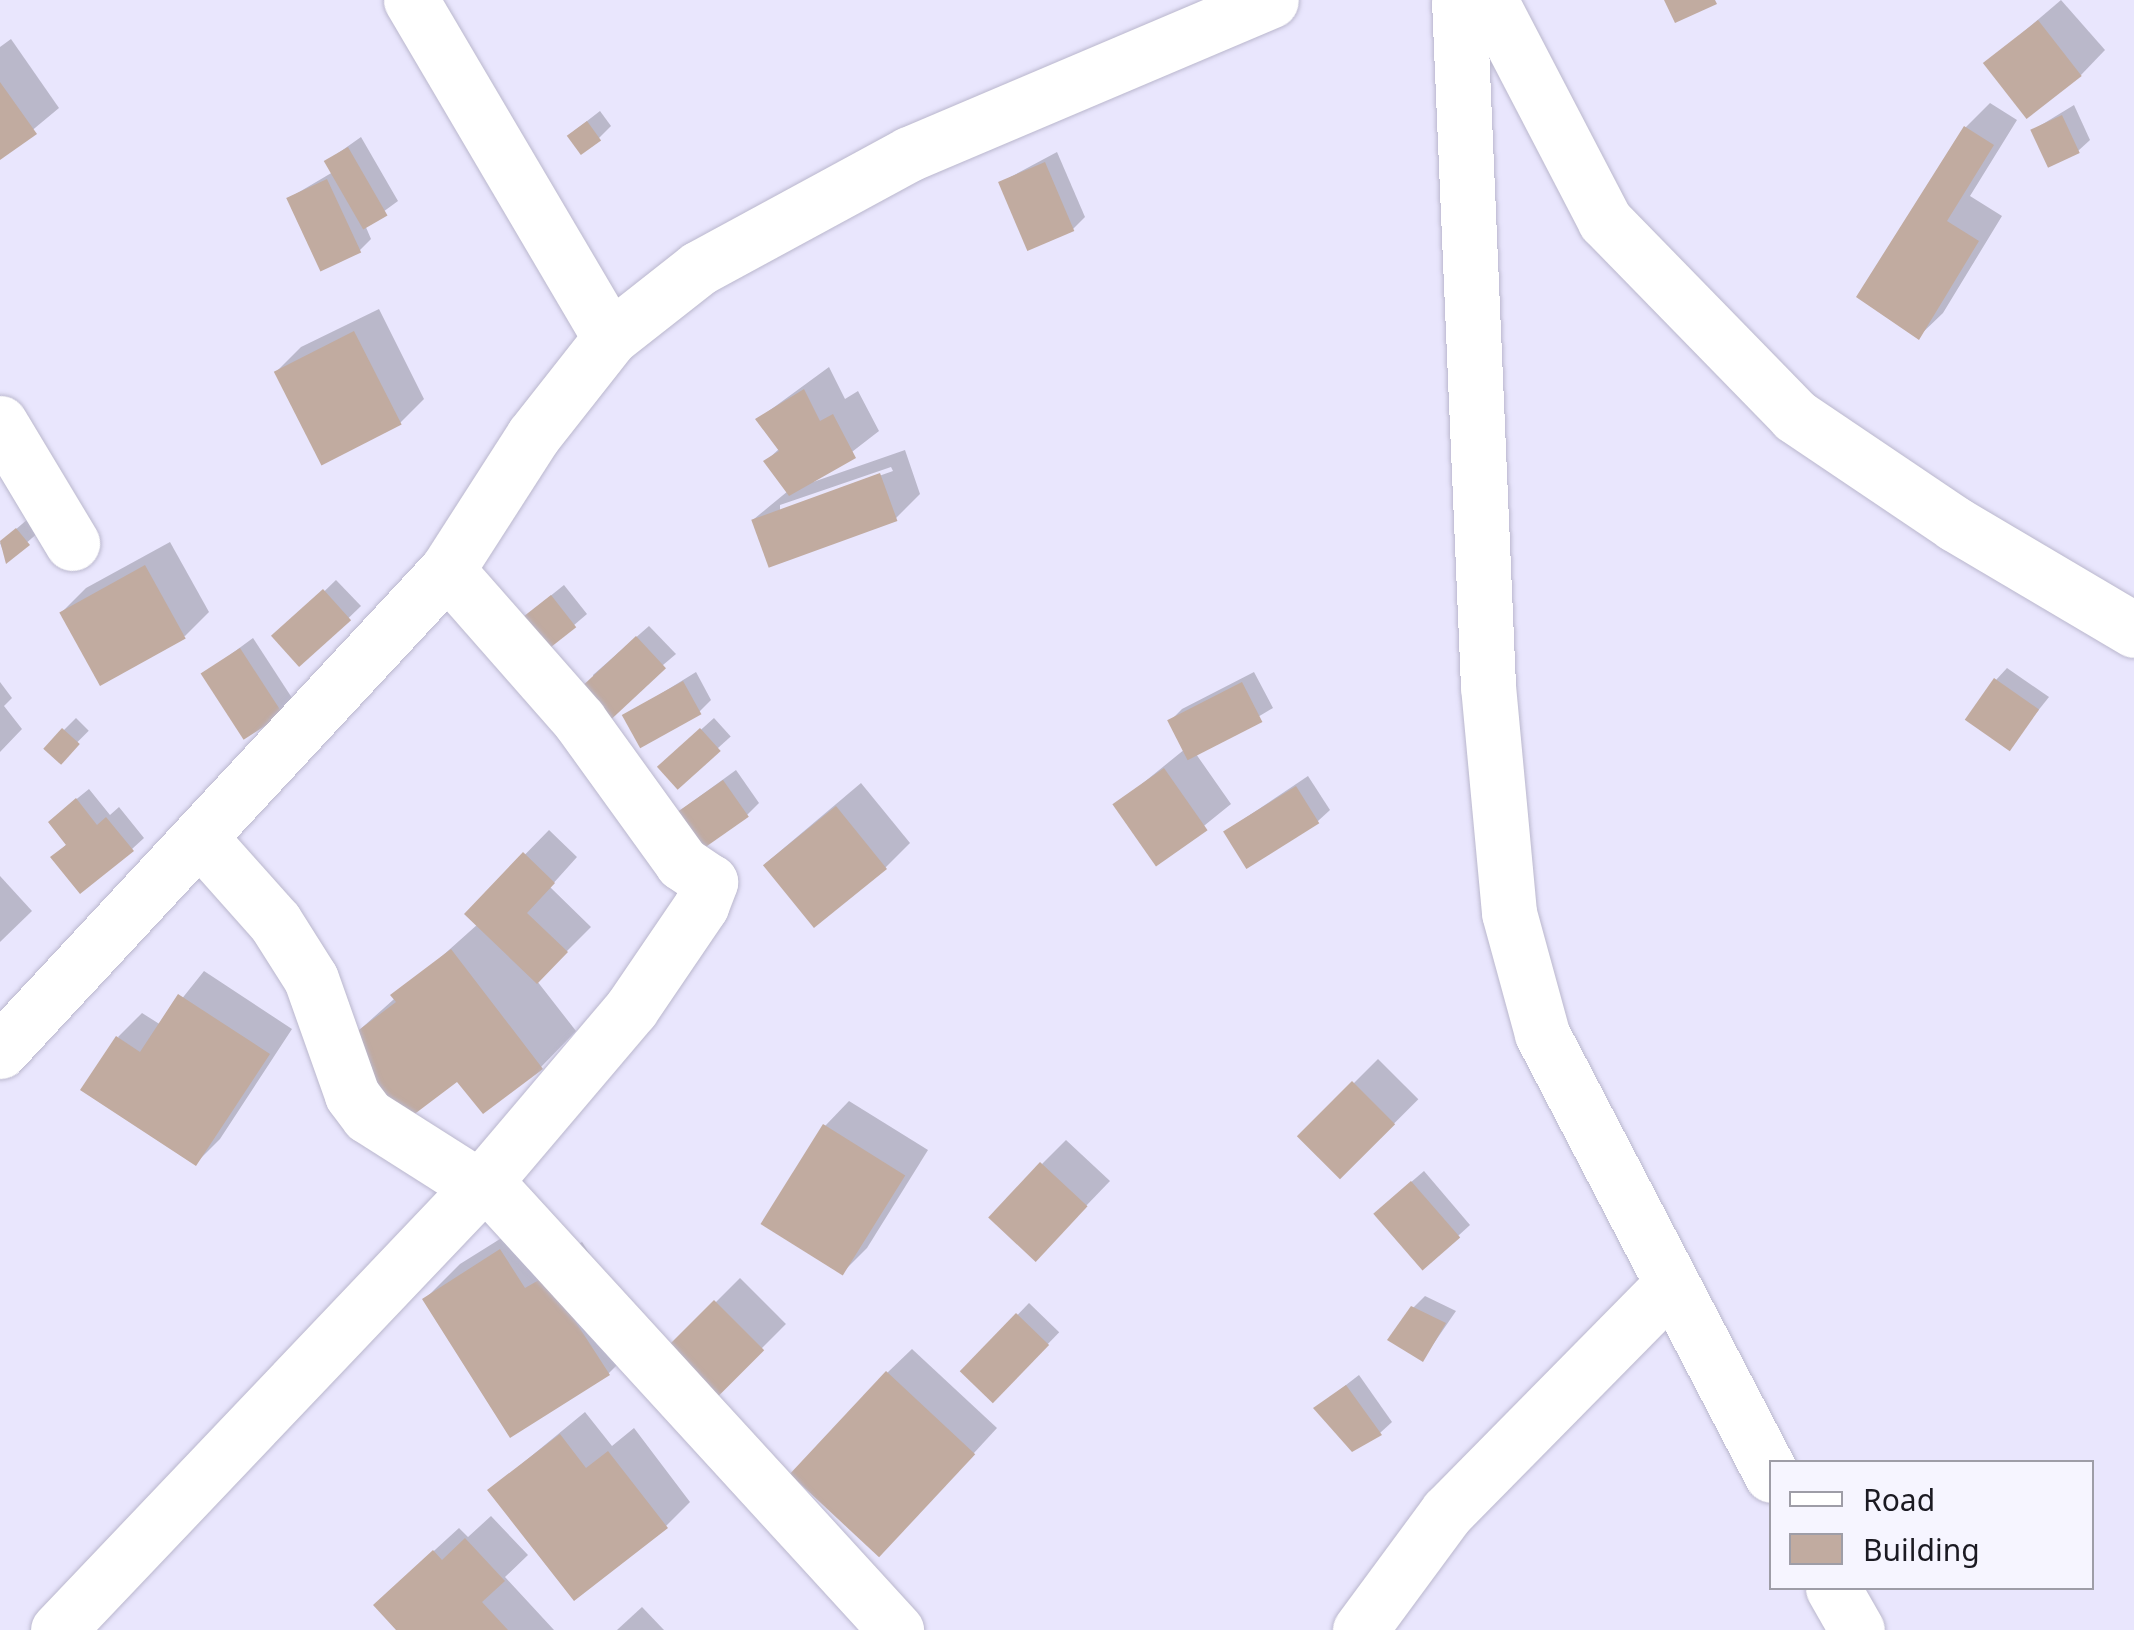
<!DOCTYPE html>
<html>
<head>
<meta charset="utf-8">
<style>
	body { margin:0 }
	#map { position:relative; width:2134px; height:1630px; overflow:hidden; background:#e9e6fd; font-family:"Noto Sans",sans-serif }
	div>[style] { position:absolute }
	.shadow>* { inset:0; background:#0003; transform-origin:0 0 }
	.building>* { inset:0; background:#c1aba0; transform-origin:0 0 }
	.roads { filter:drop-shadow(0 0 2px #bab7cd) drop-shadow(0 0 2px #bab7cd) }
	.street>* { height:55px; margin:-27.5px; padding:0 27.5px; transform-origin:27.5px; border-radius:27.5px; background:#fff }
	.secondary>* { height:55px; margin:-27.5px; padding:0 27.5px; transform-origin:27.5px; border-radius:27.5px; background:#fff }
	span { translate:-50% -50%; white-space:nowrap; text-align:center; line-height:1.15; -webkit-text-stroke:10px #f6f5ff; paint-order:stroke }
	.legend { position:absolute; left:1769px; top:1460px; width:325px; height:130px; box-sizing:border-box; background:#f6f5ff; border:2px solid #9e9da7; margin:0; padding:12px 18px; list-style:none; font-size:30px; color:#1b1a22 }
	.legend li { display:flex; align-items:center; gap:20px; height:50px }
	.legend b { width:50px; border:2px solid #9e9da7 }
</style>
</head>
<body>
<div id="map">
	<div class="shadow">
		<div style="clip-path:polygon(2061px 0,2105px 50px,2081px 75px,1986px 64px)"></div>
		<div style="clip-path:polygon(11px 39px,59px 108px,0 157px,0 47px)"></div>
		<div style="clip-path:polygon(1990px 103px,2017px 120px,1970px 196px,2002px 216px,1943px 313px,1918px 337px,1966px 127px)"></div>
		<div style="clip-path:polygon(2074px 105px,2090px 140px,2078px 151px,2033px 130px)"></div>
		<div style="clip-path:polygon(600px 111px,611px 126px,599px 138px,569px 135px)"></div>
		<div style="clip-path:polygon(361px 137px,398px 201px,365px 225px,371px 239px,359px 251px,289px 198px,333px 172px,327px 161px)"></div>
		<div style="clip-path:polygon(1057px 152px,1085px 217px,1073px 229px,1001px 182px)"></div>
		<div style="clip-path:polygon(379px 309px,424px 399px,400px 423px,276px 372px,301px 347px)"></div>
		<div style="clip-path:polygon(evenodd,829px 367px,845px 399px,858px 391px,879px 431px,813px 482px,905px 450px,920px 494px,896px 518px,754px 519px,788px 491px,766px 461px,780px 448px,758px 419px,829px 367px,891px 467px,893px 471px,780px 511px,780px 505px,891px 467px)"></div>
		<div style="clip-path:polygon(29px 518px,40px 531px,7px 560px,0 543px)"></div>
		<div style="clip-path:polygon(170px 542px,209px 612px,185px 636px,62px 612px,86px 588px)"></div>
		<div style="left:336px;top:580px;width:36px;height:83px;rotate:46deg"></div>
		<div style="clip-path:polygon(564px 585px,587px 614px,540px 654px,528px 614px)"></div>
		<div style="clip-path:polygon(649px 626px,676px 654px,604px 715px,593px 675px)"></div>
		<div style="clip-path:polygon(253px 638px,294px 701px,282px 712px,204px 674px)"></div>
		<div style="clip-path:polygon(2007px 668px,2049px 697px,2008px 748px,1996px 680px)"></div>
		<div style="clip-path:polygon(696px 672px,711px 700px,699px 712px,625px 716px)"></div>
		<div style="clip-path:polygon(1254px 672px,1273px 708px,1196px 754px,1231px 804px,1158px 863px,1116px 805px,1185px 749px,1170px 721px,1182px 709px)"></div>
		<div style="clip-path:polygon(0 682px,12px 698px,4px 706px,22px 729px,0 752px)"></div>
		<div style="left:76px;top:718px;width:18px;height:42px;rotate:45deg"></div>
		<div style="left:714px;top:718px;width:25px;height:72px;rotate:48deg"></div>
		<div style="clip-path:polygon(736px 770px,759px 803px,747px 815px,670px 818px)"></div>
		<div style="clip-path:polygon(1308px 776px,1330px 810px,1318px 821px,1226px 831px)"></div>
		<div style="clip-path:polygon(861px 783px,910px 843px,885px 868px,765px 864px)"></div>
		<div style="clip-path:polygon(89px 789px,110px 815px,119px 807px,144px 838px,132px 849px,53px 857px,67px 844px,63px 810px)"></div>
		<div style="clip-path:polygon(549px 830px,577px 857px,550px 887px,591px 927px,537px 981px,576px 1031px,541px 1067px,458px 1078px,346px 1042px,478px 924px,467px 914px)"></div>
		<div style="clip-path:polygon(0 876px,32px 911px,0 942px)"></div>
		<div style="clip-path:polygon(204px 971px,292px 1029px,220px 1139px,196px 1163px,118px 1037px,142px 1013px,161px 1025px)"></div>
		<div style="left:1378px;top:1059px;width:57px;height:110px;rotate:45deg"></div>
		<div style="clip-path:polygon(849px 1101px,928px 1150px,867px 1248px,842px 1273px,825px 1126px)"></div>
		<div style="clip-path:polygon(1066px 1140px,1110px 1181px,1059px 1234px,1042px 1164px)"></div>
		<div style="clip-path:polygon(1424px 1171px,1470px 1225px,1458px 1236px,1388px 1202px)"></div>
		<div style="clip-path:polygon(537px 1216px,561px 1255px,582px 1242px,644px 1338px,608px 1374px,425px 1299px,460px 1264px)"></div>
		<div style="left:740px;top:1278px;width:65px;height:113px;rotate:45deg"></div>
		<div style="clip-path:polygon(1425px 1296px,1456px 1311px,1423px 1359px,1413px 1308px)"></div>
		<div style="left:1029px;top:1303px;width:42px;height:94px;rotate:44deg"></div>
		<div style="clip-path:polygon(912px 1349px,997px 1428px,904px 1529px,887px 1373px)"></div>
		<div style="clip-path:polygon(1359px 1375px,1392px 1422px,1380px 1433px,1316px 1408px)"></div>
		<div style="clip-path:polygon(585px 1412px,612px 1446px,634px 1428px,690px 1502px,666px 1526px,490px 1490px)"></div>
		<div style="clip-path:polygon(491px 1516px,528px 1555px,505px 1577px,554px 1630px,400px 1630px,401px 1581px,459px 1528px,468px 1537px)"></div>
		<div style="clip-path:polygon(642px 1607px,664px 1630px,617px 1630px)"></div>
	</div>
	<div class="building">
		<div style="clip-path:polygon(1664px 0,1715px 0,1717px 4px,1675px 23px)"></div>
		<div style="left:2038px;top:20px;width:71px;height:70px;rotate:52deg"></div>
		<div style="clip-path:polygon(0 82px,37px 134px,0 160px)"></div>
		<div style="left:2062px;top:115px;width:42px;height:35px;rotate:65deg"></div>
		<div style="left:587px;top:121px;width:24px;height:25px;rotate:54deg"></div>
		<div style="clip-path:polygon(1964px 126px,1994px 145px,1947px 221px,1979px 241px,1919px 340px,1856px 297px)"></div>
		<div style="left:348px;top:147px;width:79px;height:28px;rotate:60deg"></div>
		<div style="left:1045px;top:162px;width:75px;height:51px;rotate:67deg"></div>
		<div style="left:327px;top:179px;width:81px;height:45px;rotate:65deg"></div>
		<div style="left:354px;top:331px;width:105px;height:90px;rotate:63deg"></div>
		<div style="clip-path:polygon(804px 389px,820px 421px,833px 414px,856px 458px,789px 496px,763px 461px,779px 451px,755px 419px)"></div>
		<div style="left:880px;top:473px;width:51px;height:137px;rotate:70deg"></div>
		<div style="clip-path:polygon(16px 528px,30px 545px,6px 564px,0 541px)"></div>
		<div style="left:145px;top:565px;width:84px;height:98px;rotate:61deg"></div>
		<div style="left:323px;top:589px;width:42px;height:70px;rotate:48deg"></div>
		<div style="left:551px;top:595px;width:41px;height:49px;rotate:52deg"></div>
		<div style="left:636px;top:636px;width:44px;height:77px;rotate:47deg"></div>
		<div style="left:240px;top:648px;width:79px;height:47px;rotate:57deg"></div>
		<div style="left:1994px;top:678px;width:55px;height:51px;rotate:35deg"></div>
		<div style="left:683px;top:681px;width:38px;height:70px;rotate:61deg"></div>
		<div style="left:1242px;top:682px;width:45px;height:84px;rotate:63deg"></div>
		<div style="left:62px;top:728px;width:24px;height:28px;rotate:42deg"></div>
		<div style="left:700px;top:728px;width:31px;height:58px;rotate:48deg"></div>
		<div style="left:1164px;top:768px;width:76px;height:63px;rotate:55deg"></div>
		<div style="left:723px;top:780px;width:45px;height:68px;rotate:55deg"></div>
		<div style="left:1296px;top:786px;width:44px;height:86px;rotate:58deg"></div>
		<div style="clip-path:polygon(76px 798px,97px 825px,106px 817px,134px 851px,80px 894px,50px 857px,66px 845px,48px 822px)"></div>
		<div style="left:836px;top:806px;width:81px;height:94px;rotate:51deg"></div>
		<div style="clip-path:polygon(523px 852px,555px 883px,527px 913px,568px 952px,537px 984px,464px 914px)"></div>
		<div style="clip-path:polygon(451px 949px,543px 1069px,483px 1114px,457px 1082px,404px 1122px,343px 1042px,396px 1002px,390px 995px)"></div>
		<div style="clip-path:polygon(178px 994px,270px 1054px,196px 1166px,80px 1090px,116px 1036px,140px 1052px)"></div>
		<div style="left:1352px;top:1081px;width:61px;height:78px;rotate:45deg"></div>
		<div style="left:823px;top:1124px;width:97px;height:118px;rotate:32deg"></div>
		<div style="left:1040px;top:1162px;width:65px;height:76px;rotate:43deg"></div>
		<div style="left:1411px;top:1181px;width:75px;height:50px;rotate:49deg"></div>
		<div style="clip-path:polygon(500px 1249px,525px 1288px,546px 1276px,610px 1375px,510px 1438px,422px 1299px)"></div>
		<div style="left:714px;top:1300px;width:71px;height:82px;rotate:45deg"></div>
		<div style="clip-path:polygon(1411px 1306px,1446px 1323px,1423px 1362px,1387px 1340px)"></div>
		<div style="left:1016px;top:1313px;width:46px;height:81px;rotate:44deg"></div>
		<div style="left:886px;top:1371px;width:122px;height:141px;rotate:43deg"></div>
		<div style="clip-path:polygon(1346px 1385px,1382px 1435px,1352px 1452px,1313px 1408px)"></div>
		<div style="clip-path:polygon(560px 1434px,586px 1468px,608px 1451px,668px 1528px,574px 1601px,487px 1490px)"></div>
		<div style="clip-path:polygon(465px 1538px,505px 1581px,482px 1602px,508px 1630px,396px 1630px,373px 1605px,433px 1550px,442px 1560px)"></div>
	</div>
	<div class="roads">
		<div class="street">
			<div style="left:411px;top:0;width:392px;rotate:59.5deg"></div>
			<div style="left:1490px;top:0;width:249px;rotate:62.5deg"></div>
			<div style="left:1605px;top:221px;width:272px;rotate:45.7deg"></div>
			<div style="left:1795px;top:416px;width:193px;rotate:34deg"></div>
			<div style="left:1955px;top:524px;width:208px;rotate:30.6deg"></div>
			<div style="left:0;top:423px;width:140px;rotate:59deg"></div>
			<div style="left:201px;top:839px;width:111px;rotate:48.3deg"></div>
			<div style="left:275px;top:922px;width:67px;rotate:57.7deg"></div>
			<div style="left:311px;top:979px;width:123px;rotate:70.5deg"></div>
			<div style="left:352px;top:1095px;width:26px;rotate:53deg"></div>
			<div style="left:368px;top:1116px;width:133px;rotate:32.4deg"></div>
			<div style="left:0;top:1051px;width:657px;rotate:-47.1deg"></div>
			<div style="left:447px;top:570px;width:159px;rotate:-57.3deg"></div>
			<div style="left:533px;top:436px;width:125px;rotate:-51.8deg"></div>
			<div style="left:610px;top:338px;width:113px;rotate:-38.2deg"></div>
			<div style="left:699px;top:268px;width:239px;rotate:-28.5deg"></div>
			<div style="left:909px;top:154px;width:393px;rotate:-23deg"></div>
			<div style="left:485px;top:1181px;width:609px;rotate:47.53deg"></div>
			<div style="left:58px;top:1630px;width:620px;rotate:-46.44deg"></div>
			<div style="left:485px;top:1181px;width:226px;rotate:-49.7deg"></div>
			<div style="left:631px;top:1009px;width:125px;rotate:-55.8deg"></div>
			<div style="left:701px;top:906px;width:26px;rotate:-69deg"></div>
			<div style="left:710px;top:882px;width:34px;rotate:-146deg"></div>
			<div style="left:682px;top:863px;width:176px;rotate:-125.8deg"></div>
			<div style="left:579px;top:720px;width:200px;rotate:-131.3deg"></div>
			<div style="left:1360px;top:1630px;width:147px;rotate:-53.6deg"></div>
			<div style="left:1447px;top:1512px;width:316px;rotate:-45.4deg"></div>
		</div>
		<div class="secondary">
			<div style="left:1459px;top:0;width:687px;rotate:87.58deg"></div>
			<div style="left:1488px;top:686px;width:228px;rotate:84.7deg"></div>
			<div style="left:1509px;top:913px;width:125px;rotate:74.7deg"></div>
			<div style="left:1542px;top:1034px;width:497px;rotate:62.5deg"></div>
			<div style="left:1833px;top:1588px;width:48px;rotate:60.3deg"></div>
		</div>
	</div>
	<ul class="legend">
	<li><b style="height:12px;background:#fff"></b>Road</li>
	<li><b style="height:28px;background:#c1aba0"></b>Building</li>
	</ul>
</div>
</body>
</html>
